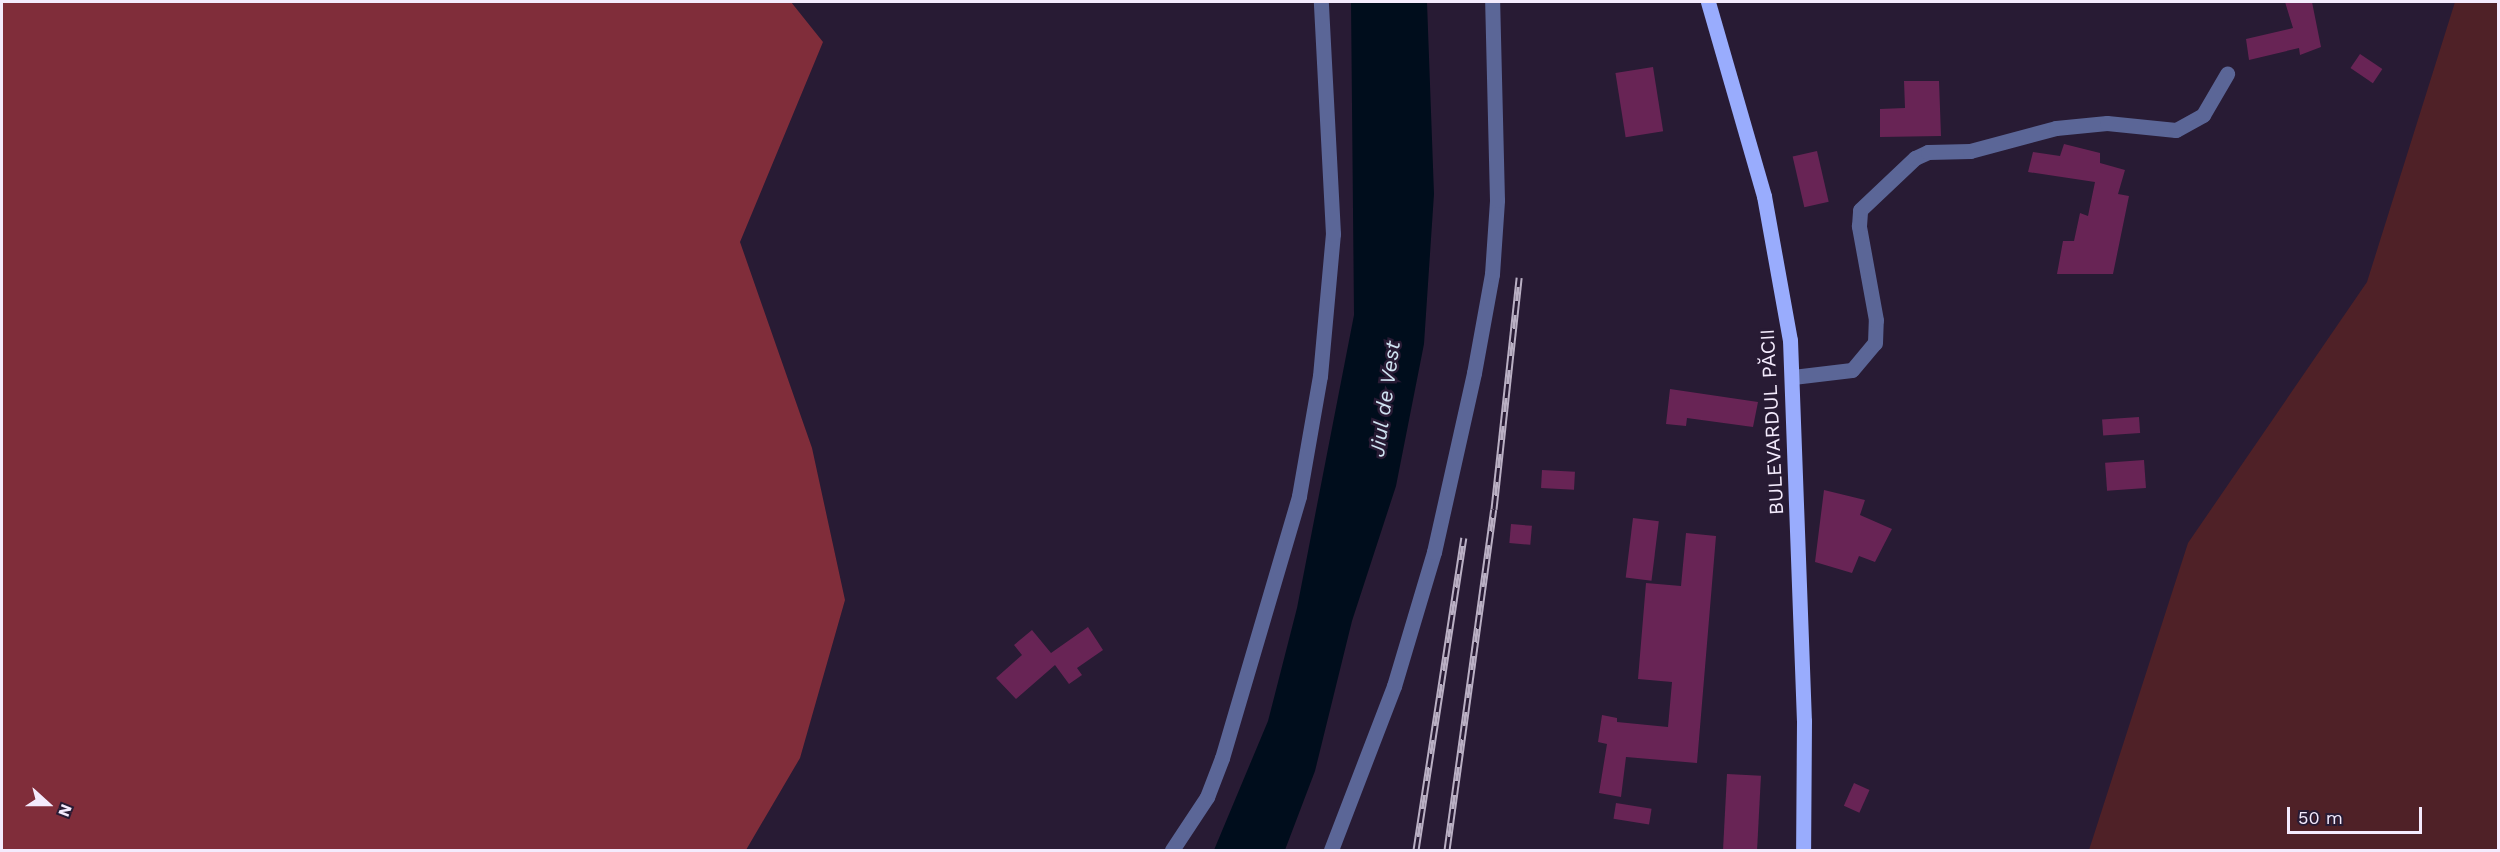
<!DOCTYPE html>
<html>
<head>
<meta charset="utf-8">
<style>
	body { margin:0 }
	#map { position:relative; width:2500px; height:852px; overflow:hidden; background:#281b34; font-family:"Work Sans",sans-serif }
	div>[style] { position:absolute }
	.green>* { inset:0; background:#4f2127 }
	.forest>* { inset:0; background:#802d3a }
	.water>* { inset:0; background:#000d1c }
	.building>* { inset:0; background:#682455; transform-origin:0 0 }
	.minor>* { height:15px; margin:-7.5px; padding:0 7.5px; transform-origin:7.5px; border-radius:7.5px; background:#5b6697 }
	.major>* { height:15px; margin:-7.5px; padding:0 7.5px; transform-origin:7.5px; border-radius:7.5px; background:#99acfd }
	.rail>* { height:7px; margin-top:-3.5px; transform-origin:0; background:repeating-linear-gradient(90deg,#281b34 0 14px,#bab0c4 0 28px); box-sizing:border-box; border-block:2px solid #bab0c4 }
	span { translate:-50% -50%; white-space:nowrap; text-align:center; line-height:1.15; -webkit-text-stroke:5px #281b34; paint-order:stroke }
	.street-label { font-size:20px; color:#f4ebfd }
	.water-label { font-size:21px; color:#d0e4f2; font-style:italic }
	.frame { position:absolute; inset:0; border:3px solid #f4ebfd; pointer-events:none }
	.north { position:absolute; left:18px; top:774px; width:60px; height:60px; -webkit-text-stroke:4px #281b34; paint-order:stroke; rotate:111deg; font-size:16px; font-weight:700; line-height:24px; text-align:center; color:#f4ebfd }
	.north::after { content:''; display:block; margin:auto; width:21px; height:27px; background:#f4ebfd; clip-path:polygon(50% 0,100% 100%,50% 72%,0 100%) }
	.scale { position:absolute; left:2287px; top:807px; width:135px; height:27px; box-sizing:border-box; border:3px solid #f4ebfd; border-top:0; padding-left:8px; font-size:18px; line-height:21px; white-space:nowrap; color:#f4ebfd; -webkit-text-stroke:4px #281b34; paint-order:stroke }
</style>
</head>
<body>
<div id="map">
	<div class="green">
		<div style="clip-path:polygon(2455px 2px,2498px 2px,2498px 850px,2089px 850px,2188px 543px,2367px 282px)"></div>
	</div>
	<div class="forest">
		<div style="clip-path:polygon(2px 2px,791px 2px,823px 42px,740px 242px,812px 448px,845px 600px,800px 758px,746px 850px,2px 850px)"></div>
	</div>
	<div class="water">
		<div style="clip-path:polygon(1351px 2px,1427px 2px,1434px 194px,1424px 344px,1396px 486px,1352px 621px,1315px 771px,1285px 850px,1214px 850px,1268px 721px,1297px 608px,1354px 315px)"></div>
	</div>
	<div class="building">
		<div style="clip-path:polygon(2285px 2px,2312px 2px,2321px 47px,2300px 55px,2299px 48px,2249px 60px,2246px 39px,2293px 28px)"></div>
		<div style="left:2360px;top:54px;width:27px;height:17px;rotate:34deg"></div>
		<div style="left:1653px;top:67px;width:65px;height:38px;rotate:81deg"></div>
		<div style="clip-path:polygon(1904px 81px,1939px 81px,1941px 136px,1880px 137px,1880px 109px,1905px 108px)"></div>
		<div style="clip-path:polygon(2064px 144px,2100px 153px,2100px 163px,2125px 170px,2118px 194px,2129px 196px,2113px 274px,2057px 274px,2063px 241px,2074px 241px,2080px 213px,2088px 216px,2095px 182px,2028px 172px,2033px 152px,2060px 156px)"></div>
		<div style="left:1817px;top:151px;width:52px;height:25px;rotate:77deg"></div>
		<div style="clip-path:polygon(1670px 389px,1758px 402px,1753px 427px,1687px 418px,1686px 426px,1666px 424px)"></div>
		<div style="left:2139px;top:417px;width:16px;height:37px;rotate:86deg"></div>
		<div style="left:2144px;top:460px;width:28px;height:39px;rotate:86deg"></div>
		<div style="left:1542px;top:470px;width:33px;height:18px;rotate:3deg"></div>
		<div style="clip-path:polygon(1824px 490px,1865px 500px,1860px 515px,1892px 529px,1875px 562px,1859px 556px,1852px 573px,1815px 562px)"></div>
		<div style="left:1633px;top:518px;width:26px;height:60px;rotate:7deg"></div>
		<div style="left:1511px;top:524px;width:21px;height:19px;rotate:5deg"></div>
		<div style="clip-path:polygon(1686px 533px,1716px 536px,1697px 763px,1626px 757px,1621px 797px,1599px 793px,1607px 744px,1598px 742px,1602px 715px,1617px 718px,1617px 722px,1668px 727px,1672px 682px,1638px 679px,1646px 583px,1681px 586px)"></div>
		<div style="clip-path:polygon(1088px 627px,1103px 650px,1077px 668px,1082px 675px,1069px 684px,1055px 665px,1016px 699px,996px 678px,1022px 655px,1014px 645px,1032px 630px,1051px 653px)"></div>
		<div style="left:1727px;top:774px;width:34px;height:76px;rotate:3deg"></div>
		<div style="left:1854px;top:783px;width:17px;height:25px;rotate:24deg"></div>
		<div style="left:1616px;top:803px;width:36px;height:16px;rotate:9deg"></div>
	</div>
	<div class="minor">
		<div style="left:1793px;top:377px;width:59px;rotate:-6.8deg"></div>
		<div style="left:1852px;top:370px;width:35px;rotate:-50deg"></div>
		<div style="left:1875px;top:343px;width:23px;rotate:-88deg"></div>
		<div style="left:1876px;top:320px;width:96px;rotate:-100.3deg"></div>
		<div style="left:1859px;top:226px;width:16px;rotate:-86deg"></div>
		<div style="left:1860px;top:210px;width:76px;rotate:-43.4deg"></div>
		<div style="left:1915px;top:158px;width:14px;rotate:-25deg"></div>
		<div style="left:1928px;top:152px;width:42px;rotate:-1.4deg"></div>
		<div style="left:1970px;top:151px;width:89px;rotate:-15deg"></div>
		<div style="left:2056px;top:128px;width:51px;rotate:-5.6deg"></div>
		<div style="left:2107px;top:123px;width:69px;rotate:5.8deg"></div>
		<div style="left:2176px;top:130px;width:31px;rotate:-29deg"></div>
		<div style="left:2203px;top:115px;width:48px;rotate:-59.7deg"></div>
		<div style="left:1172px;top:850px;width:64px;rotate:-56.6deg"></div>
		<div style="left:1207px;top:797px;width:42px;rotate:-69deg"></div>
		<div style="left:1222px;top:758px;width:273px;rotate:-73.6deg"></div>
		<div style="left:1299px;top:496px;width:122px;rotate:-80.1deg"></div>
		<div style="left:1320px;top:376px;width:143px;rotate:-84.8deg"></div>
		<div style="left:1333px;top:234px;width:232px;rotate:-93deg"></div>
		<div style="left:1331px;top:850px;width:176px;rotate:-69deg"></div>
		<div style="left:1394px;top:686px;width:140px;rotate:-73.4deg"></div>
		<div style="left:1434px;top:552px;width:183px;rotate:-77.4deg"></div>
		<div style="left:1474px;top:373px;width:101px;rotate:-79.7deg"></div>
		<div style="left:1492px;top:274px;width:74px;rotate:-86.1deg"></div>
		<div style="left:1497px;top:200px;width:198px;rotate:-91.4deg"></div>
	</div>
	<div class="major">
		<div style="left:1708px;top:2px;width:202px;rotate:73.9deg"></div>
		<div style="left:1764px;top:196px;width:146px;rotate:79.8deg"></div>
		<div style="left:1790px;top:340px;width:381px;rotate:87.9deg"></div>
		<div style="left:1804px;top:721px;width:129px;rotate:90.4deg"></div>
	</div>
	<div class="rail">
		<div style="left:1416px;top:850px;width:316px;rotate:-81.3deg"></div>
		<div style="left:1447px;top:850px;width:344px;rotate:-82.2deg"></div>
		<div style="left:1494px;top:509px;width:233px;rotate:-83.8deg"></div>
	</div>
	<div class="street-label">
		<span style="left:1772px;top:422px;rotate:-93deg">BULEVARDUL PĂCII</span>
	</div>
	<div class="water-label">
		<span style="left:1385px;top:399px;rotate:-82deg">Jiul de Vest</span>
	</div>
	<div class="frame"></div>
	<div class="north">N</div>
	<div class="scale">50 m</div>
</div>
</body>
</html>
